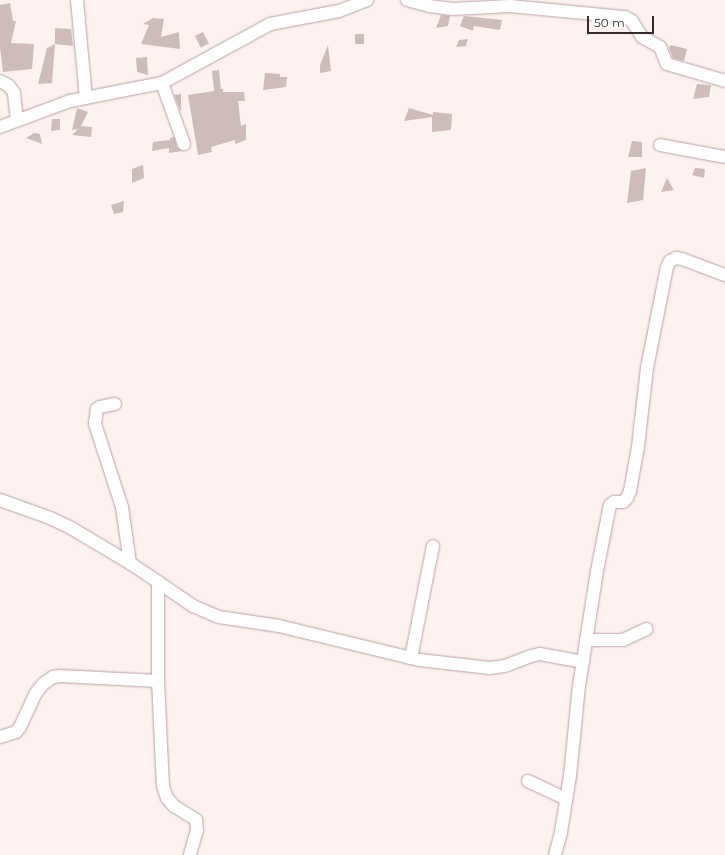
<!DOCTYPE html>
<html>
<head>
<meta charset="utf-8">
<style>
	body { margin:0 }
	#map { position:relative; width:725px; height:855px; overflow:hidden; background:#fef2f1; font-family:Montserrat,sans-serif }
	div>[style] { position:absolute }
	.building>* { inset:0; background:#cebcba; transform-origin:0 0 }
	.roads { filter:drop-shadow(0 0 1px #b6a3a2) drop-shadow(0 0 1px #b6a3a2) }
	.minor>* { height:12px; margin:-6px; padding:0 6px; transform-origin:6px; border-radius:6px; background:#fff }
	span { translate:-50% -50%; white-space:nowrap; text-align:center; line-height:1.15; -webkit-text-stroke:3px #fff; paint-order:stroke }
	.scale { position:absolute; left:587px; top:16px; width:67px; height:18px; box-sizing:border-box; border:2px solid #332c2b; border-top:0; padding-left:5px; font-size:12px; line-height:14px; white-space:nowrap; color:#332c2b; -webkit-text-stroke:3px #fff; paint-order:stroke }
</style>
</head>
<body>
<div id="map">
	<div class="building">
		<div style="clip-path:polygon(10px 3px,13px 21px,16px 21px,11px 43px,34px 44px,32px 69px,3px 72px,0 47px,0 5px)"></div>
		<div style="clip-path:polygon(441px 15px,450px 16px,448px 26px,436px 28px)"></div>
		<div style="clip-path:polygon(464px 16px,502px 20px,500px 30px,474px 26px,473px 31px,460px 26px)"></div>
		<div style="clip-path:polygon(153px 18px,164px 19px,161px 37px,179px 32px,180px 49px,141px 44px,149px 25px,143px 24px)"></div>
		<div style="clip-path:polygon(55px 28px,71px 29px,73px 46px,55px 44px)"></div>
		<div style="left:203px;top:32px;width:13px;height:9px;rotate:63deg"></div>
		<div style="left:364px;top:34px;width:10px;height:9px;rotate:90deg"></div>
		<div style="clip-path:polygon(468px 39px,466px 46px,456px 47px,459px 40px)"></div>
		<div style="clip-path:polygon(55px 44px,52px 83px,38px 84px,47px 48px)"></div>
		<div style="clip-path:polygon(328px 45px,331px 71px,320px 73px,320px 65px)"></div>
		<div style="clip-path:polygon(671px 45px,687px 49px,684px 61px,673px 58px,669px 48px)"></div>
		<div style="clip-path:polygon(147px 57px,148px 75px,137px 72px,136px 58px)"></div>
		<div style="clip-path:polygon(219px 70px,221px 89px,223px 89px,223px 92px,244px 92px,245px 101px,238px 101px,241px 126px,246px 124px,246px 140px,235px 144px,235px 140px,211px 147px,212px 152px,198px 155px,188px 95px,214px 91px,212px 71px)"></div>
		<div style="clip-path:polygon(265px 73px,280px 74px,280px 77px,287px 77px,286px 87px,263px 90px)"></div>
		<div style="clip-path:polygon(697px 84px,711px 85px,709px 97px,693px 99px)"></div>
		<div style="clip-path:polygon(181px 94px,181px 110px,180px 110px,174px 95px)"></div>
		<div style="clip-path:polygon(77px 108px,88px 112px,81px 126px,92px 127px,91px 137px,72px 135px,78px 129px,72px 130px)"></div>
		<div style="clip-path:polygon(409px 108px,433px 115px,433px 112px,452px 114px,451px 130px,432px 132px,432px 117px,404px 121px)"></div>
		<div style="clip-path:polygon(52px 119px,60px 119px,60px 130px,51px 131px)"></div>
		<div style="clip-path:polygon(34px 133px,40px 134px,42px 144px,26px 138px)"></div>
		<div style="clip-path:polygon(174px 137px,177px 147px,182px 151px,169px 153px,169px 148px,152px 151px,153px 142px,170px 140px,170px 138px)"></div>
		<div style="clip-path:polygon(632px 141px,642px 142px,642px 157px,628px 157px)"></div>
		<div style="clip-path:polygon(143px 165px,144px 178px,132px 183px,132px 169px)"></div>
		<div style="clip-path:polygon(646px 168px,643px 200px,627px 203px,631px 171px)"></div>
		<div style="clip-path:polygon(695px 168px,705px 169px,704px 178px,692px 175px)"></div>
		<div style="clip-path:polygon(667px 178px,674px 190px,661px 192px)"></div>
		<div style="clip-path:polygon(124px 201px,123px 212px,114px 214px,111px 205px)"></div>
	</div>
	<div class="roads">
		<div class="minor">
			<div style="left:77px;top:0;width:98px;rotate:84.8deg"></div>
			<div style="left:407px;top:0;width:23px;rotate:15deg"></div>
			<div style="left:429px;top:6px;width:24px;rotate:7deg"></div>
			<div style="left:453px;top:9px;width:57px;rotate:-3deg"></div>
			<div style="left:510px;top:6px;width:116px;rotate:5.5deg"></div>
			<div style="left:625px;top:17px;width:8px;rotate:30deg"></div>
			<div style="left:632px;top:21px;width:19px;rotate:58deg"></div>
			<div style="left:642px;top:37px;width:21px;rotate:29deg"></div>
			<div style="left:660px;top:47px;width:18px;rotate:68deg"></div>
			<div style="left:667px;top:64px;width:60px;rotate:16.3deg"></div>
			<div style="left:0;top:81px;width:10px;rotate:29deg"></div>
			<div style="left:9px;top:86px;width:9px;rotate:54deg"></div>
			<div style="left:14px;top:93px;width:28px;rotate:84deg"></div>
			<div style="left:162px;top:83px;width:65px;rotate:70.2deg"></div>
			<div style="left:0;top:127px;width:75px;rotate:-20.4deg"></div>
			<div style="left:70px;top:101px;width:94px;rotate:-11.1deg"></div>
			<div style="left:162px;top:83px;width:123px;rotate:-28.6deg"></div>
			<div style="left:270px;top:24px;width:70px;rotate:-10.7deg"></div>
			<div style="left:339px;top:11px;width:30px;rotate:-21deg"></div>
			<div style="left:660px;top:145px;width:66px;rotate:10.5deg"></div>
			<div style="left:115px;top:404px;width:15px;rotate:169deg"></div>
			<div style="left:100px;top:407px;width:4px;rotate:146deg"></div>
			<div style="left:97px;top:409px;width:15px;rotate:98deg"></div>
			<div style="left:95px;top:424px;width:87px;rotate:72deg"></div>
			<div style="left:122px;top:507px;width:57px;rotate:81.9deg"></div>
			<div style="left:0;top:500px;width:53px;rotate:19.8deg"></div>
			<div style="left:50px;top:518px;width:23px;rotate:25deg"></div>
			<div style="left:71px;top:528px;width:69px;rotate:30.7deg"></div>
			<div style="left:130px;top:563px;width:34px;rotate:34deg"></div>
			<div style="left:158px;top:582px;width:99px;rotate:90deg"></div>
			<div style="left:158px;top:681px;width:105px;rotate:87.3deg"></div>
			<div style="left:163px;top:786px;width:13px;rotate:72deg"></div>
			<div style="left:167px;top:798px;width:11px;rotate:49deg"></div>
			<div style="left:174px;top:806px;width:26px;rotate:32deg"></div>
			<div style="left:196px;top:820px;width:10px;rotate:84deg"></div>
			<div style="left:197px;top:830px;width:26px;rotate:106deg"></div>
			<div style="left:158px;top:582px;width:42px;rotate:34.4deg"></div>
			<div style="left:193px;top:606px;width:28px;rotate:23deg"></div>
			<div style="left:219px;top:617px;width:61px;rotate:8.5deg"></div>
			<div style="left:279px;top:626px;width:145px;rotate:13.6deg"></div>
			<div style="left:420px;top:660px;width:70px;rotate:6.5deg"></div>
			<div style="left:490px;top:668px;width:15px;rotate:-8deg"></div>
			<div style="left:505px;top:666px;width:28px;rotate:-21deg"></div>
			<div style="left:531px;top:656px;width:9px;rotate:-13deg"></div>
			<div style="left:540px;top:654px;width:44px;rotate:10.5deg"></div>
			<div style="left:586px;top:640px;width:37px"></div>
			<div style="left:623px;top:640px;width:26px;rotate:-25deg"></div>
			<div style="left:411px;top:658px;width:114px;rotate:-78.9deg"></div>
			<div style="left:0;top:737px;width:17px;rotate:-17deg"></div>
			<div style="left:16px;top:732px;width:6px;rotate:-51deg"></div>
			<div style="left:20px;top:727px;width:38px;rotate:-65deg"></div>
			<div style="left:36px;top:693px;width:11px;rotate:-52deg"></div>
			<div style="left:43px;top:684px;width:12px;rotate:-35deg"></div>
			<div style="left:53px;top:677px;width:7px;rotate:-8deg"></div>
			<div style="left:60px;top:676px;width:98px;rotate:2.9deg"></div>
			<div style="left:528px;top:781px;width:42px;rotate:25.3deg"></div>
			<div style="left:555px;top:855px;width:24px;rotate:-75deg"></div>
			<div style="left:561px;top:832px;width:57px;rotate:-80.9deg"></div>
			<div style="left:570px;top:776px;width:90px;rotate:-84.3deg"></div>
			<div style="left:579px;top:686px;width:116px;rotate:-81.1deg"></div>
			<div style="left:597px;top:571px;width:67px;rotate:-78.9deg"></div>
			<div style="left:610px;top:505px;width:5px;rotate:-37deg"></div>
			<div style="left:614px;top:502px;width:9px"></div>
			<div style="left:623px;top:502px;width:6px;rotate:-45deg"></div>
			<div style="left:627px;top:498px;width:8px;rotate:-67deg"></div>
			<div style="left:630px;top:491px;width:45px;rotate:-79.7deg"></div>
			<div style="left:638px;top:447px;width:80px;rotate:-83.5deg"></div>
			<div style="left:647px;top:368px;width:103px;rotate:-78.8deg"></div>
			<div style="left:667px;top:267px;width:7px;rotate:-63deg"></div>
			<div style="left:670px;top:261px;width:7px;rotate:-27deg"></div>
			<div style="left:676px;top:258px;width:6px;rotate:9deg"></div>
			<div style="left:682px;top:259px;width:46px;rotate:20.4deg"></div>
		</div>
	</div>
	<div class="scale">50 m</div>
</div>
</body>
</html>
